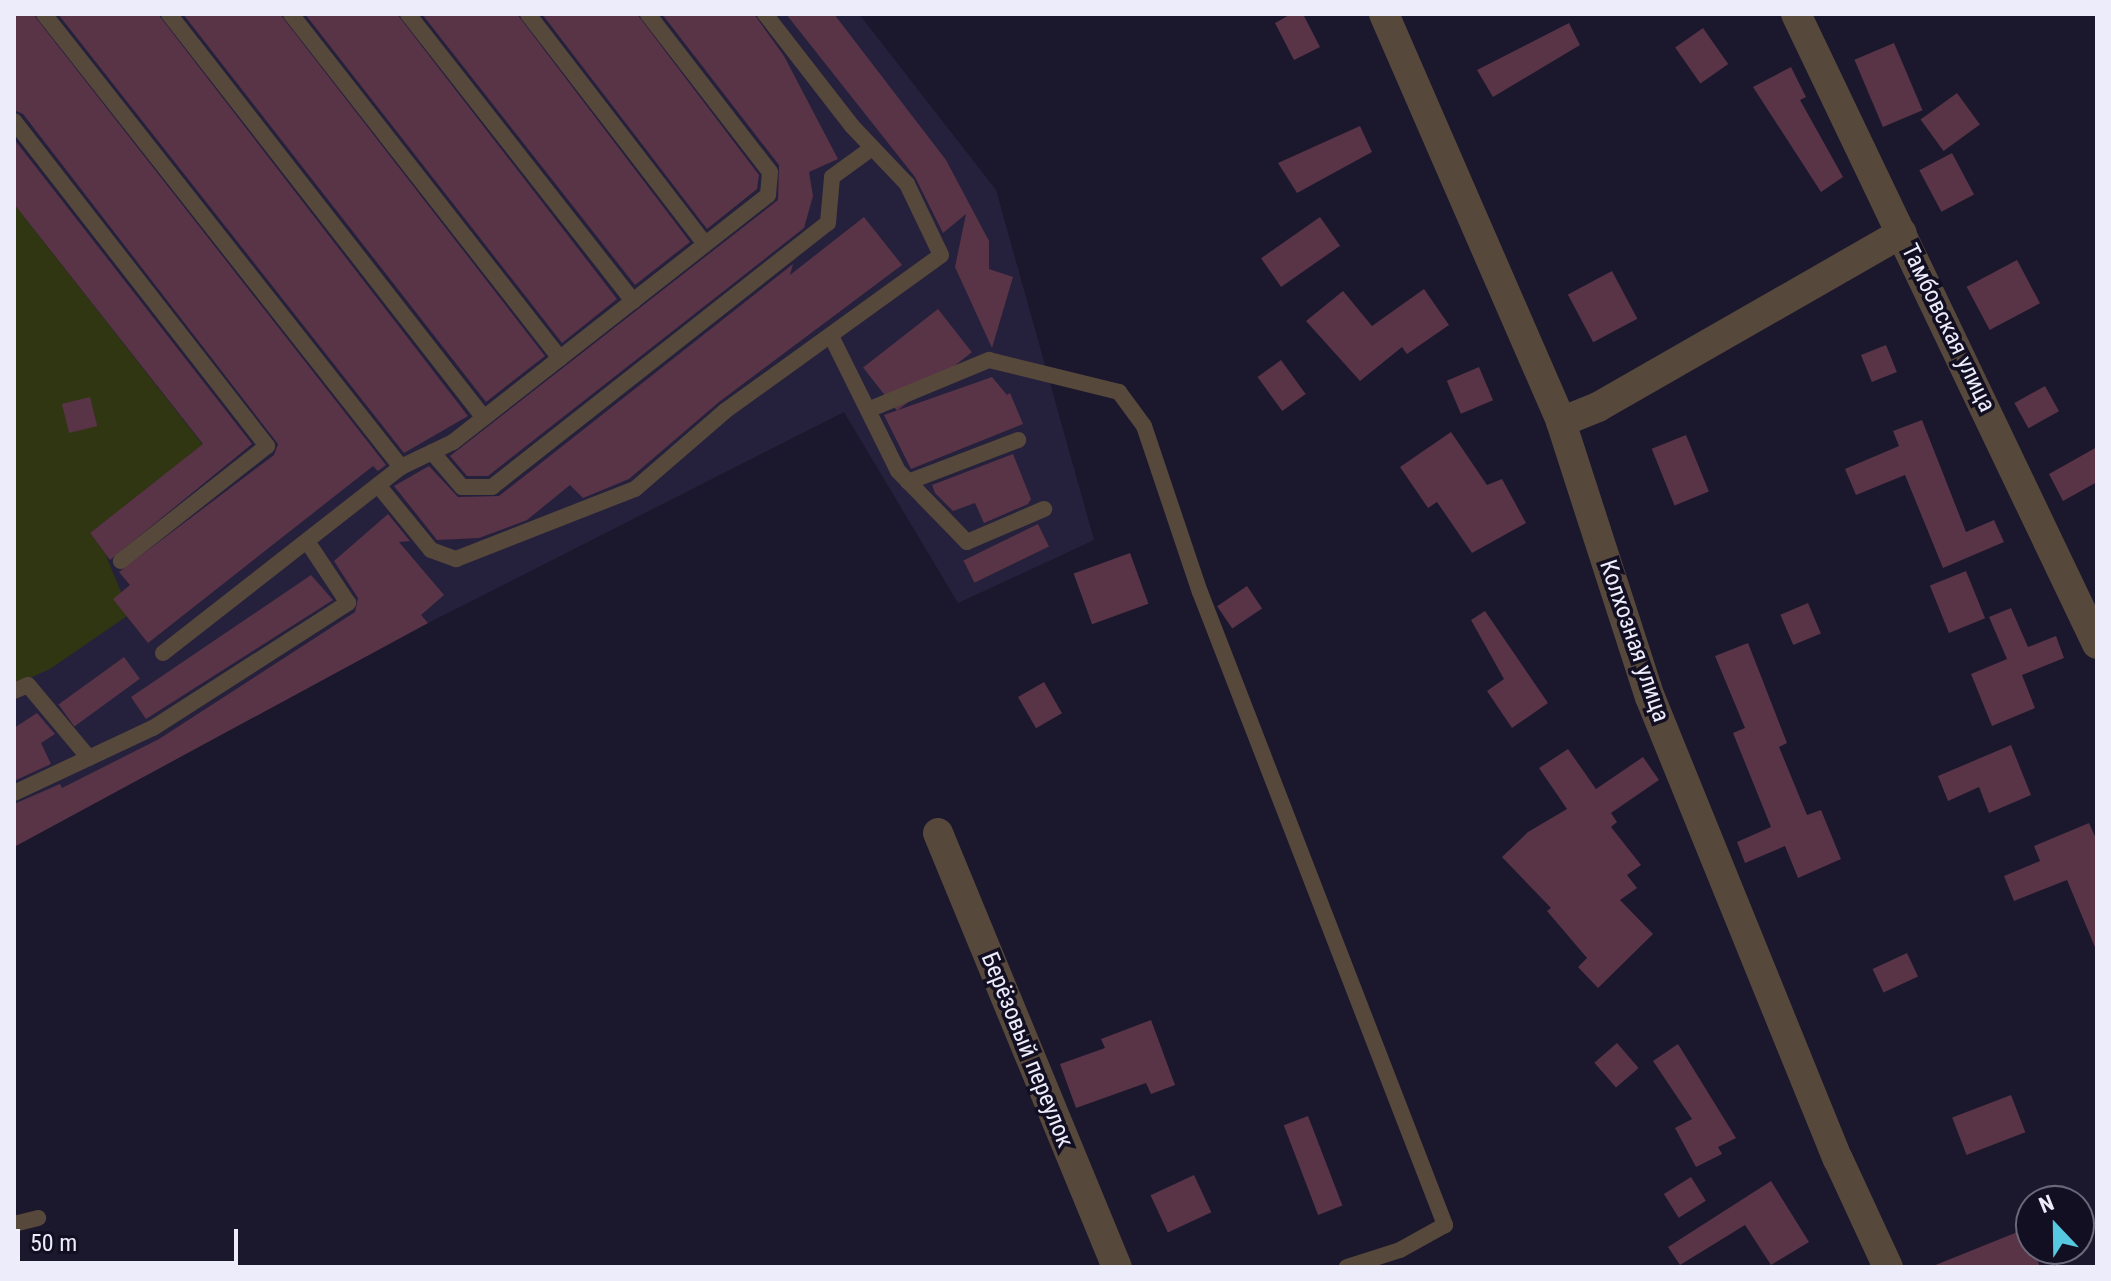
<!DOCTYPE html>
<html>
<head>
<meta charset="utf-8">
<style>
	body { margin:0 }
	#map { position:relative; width:2111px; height:1281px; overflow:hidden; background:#1b182d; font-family:"Roboto Condensed",sans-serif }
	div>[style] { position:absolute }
	.built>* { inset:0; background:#25213c }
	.green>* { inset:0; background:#303512 }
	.building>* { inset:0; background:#593346; transform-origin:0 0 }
	.service>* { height:16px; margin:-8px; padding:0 8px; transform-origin:8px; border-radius:8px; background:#57483c }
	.minor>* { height:30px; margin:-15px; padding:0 15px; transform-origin:15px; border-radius:15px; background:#57483c }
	span { translate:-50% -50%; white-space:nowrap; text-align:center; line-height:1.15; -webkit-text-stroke:7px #120f23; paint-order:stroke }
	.street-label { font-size:24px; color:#edecfb }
	.frame { position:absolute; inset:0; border:16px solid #edecfb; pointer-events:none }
	.north { position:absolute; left:2015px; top:1185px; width:80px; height:80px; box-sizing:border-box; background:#120f23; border:2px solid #6a6779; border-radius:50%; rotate:338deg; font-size:22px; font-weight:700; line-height:32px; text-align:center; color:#edecfb }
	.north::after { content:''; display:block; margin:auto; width:28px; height:36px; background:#56c9e1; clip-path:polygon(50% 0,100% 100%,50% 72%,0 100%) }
	.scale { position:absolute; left:16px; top:1229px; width:222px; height:36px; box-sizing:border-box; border:4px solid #edecfb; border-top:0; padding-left:10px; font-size:24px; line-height:28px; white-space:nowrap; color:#edecfb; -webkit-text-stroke:6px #120f23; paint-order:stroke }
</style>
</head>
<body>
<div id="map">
	<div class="built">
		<div style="clip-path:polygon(14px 14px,859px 14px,996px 190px,1094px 540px,958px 603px,844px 412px,428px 623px,14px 847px,14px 685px,105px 553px,90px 533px,79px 287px,14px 204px)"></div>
	</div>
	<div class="green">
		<div style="clip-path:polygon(14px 204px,203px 445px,90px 533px,105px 553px,130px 614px,50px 669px,14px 685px)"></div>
	</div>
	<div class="building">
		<div style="clip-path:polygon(14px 14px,33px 14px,386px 465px,378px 471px,373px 466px,148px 643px,113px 599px,130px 585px,119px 572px,274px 455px,278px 444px,23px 114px,14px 110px)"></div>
		<div style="clip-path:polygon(58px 14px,158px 14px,468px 416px,404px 453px)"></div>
		<div style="clip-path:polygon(183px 14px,280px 14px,545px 356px,486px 402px)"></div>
		<div style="clip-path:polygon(305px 14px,397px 14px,617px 299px,562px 343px)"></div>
		<div style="clip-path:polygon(422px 14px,517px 14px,690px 242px,635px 285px)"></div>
		<div style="clip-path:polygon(542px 14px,637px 14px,759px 175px,757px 189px,707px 229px)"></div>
		<div style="clip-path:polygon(662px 14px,754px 14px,784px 56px,838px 159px,809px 172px,813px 196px,804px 228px,488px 476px,467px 476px,450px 456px,778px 200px,779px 165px)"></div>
		<div style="clip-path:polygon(786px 14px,834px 14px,946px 160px,989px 241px,989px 269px,1013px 277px,992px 348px,955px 267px,966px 214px,943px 233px,915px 177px)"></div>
		<div style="clip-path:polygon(1291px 14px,1303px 14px,1320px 47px,1294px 60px,1275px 23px)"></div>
		<div style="clip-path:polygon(1569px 23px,1580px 45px,1493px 97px,1477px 70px)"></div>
		<div style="left:1703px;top:28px;width:44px;height:34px;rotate:55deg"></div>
		<div style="left:1894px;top:43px;width:73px;height:43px;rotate:67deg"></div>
		<div style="clip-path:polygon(1791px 67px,1806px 97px,1800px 100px,1843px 177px,1821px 192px,1753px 87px)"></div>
		<div style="left:1957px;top:93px;width:39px;height:45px;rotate:54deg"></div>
		<div style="clip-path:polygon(1360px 126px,1372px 152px,1297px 193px,1278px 163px)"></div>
		<div style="clip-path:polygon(14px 139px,252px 444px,110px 560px,90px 533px,203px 444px,14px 204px)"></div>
		<div style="left:1952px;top:153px;width:47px;height:37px;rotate:62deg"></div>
		<div style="clip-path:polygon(864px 217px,902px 265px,719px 402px,629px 479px,583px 498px,570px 485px,527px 520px,479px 538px,437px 540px,394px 486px,429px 466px,458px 497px,499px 496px,793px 264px,790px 275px)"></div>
		<div style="left:1320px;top:217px;width:35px;height:72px;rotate:55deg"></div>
		<div style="left:2017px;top:260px;width:49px;height:57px;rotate:62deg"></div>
		<div style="left:1612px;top:271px;width:54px;height:50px;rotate:62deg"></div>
		<div style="clip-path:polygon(1424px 289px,1449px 325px,1407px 354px,1402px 347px,1360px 381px,1306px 321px,1343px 291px,1372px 326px)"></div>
		<div style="left:938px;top:309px;width:55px;height:95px;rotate:52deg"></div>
		<div style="left:1886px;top:345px;width:29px;height:27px;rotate:68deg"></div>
		<div style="left:1281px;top:360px;width:42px;height:29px;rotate:54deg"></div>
		<div style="left:1479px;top:367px;width:36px;height:35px;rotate:67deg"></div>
		<div style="clip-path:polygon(992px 377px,1007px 395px,1010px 393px,1023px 424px,911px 469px,884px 415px)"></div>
		<div style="left:2045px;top:386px;width:29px;height:35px;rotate:61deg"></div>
		<div style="left:90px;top:397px;width:30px;height:29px;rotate:76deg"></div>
		<div style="clip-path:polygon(1922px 420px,1966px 532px,1994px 520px,2004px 542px,1943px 568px,1905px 475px,1856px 495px,1845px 469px,1899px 446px,1893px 431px)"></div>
		<div style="clip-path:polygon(1451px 432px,1487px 485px,1502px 479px,1526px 523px,1472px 553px,1437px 502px,1428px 508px,1400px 467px)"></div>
		<div style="left:1686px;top:435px;width:61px;height:37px;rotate:68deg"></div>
		<div style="clip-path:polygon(2097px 447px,2097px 482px,2063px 501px,2049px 474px)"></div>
		<div style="clip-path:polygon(1013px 454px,1031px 499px,1028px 504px,984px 523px,975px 503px,953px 511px,935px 493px,932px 485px)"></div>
		<div style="clip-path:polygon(388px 514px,410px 541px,399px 542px,444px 595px,421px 615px,428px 623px,14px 847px,14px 804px,60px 784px,62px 788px,159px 739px,355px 612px,358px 598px,334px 561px)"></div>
		<div style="left:1038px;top:524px;width:25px;height:83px;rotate:64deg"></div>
		<div style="left:1130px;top:553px;width:54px;height:60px;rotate:70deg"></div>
		<div style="left:1966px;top:571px;width:51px;height:39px;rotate:68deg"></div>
		<div style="clip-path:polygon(311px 575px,333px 600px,146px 719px,131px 697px)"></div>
		<div style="left:1247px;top:586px;width:27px;height:36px;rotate:56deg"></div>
		<div style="left:1808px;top:603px;width:33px;height:30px;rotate:67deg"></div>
		<div style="clip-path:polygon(2011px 608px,2028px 647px,2056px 636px,2064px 658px,2022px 675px,2035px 708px,1992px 726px,1971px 674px,2007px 659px,1989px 617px)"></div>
		<div style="clip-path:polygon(1485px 611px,1548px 703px,1512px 728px,1487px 691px,1504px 679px,1471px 620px)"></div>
		<div style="clip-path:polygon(1748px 643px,1787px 743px,1779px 747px,1807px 815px,1821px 810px,1841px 859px,1798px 878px,1785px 846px,1745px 863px,1737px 842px,1771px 827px,1733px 733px,1745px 728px,1715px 656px)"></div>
		<div style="left:124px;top:657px;width:27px;height:81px;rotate:54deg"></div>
		<div style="left:1044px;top:682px;width:36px;height:30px;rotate:60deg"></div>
		<div style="clip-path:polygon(37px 713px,55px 734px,41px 743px,51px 764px,14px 781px,14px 728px)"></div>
		<div style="clip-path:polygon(2011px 745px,2031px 795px,1989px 813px,1979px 787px,1948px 801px,1938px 776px)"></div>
		<div style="clip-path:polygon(1568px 749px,1596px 789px,1643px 757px,1659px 780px,1611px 813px,1617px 822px,1611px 827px,1641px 865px,1627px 875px,1637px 888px,1620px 900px,1653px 934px,1598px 988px,1578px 967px,1587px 958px,1547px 911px,1551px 908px,1502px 857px,1528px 832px,1567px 809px,1539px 768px)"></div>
		<div style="clip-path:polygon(2089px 823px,2097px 841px,2097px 952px,2067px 880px,2014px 901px,2004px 876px,2040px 861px,2034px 846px)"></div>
		<div style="left:1907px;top:953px;width:26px;height:38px;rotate:65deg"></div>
		<div style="clip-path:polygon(1151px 1020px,1175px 1085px,1151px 1094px,1146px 1083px,1076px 1108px,1060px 1064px,1105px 1048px,1101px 1039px)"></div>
		<div style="left:1617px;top:1043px;width:33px;height:30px;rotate:49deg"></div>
		<div style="clip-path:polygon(1678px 1044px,1736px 1138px,1718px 1147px,1722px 1154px,1696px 1167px,1675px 1128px,1692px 1119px,1653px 1061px)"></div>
		<div style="left:2011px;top:1095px;width:40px;height:63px;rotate:69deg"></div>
		<div style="left:1308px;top:1116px;width:96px;height:26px;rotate:69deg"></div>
		<div style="left:1194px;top:1175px;width:41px;height:48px;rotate:65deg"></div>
		<div style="left:1691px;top:1177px;width:28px;height:32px;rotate:58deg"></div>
		<div style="clip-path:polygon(1771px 1181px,1809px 1242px,1771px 1265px,1745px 1225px,1680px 1265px,1668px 1247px)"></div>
		<div style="clip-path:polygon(2025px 1229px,2040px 1267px,1933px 1267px,1933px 1266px)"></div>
	</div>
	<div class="service">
		<div style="left:44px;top:14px;width:577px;rotate:51.76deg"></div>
		<div style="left:169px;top:14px;width:512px;rotate:52.06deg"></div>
		<div style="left:291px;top:14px;width:437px;rotate:52deg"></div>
		<div style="left:408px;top:14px;width:365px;rotate:51.9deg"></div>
		<div style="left:528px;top:14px;width:290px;rotate:52.4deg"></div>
		<div style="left:14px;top:121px;width:412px;rotate:52.1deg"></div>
		<div style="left:267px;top:446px;width:186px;rotate:141.8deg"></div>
		<div style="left:831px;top:336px;width:151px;rotate:63.6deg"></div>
		<div style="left:898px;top:471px;width:99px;rotate:45.8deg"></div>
		<div style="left:967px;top:542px;width:84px;rotate:-23.2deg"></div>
		<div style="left:868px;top:410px;width:131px;rotate:-22.5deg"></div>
		<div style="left:989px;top:360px;width:134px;rotate:13.8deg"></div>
		<div style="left:1119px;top:392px;width:42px;rotate:53.7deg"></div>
		<div style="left:1144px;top:426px;width:175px;rotate:71.4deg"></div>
		<div style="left:1200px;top:592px;width:679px;rotate:68.84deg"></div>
		<div style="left:1445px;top:1225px;width:51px;rotate:150.9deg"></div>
		<div style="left:1400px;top:1250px;width:56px;rotate:162.2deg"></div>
		<div style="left:432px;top:452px;width:46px;rotate:49.4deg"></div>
		<div style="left:462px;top:487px;width:30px"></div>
		<div style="left:492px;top:487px;width:427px;rotate:-38.2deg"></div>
		<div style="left:828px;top:223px;width:46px;rotate:-85deg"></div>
		<div style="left:832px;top:177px;width:49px;rotate:-35.9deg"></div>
		<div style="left:908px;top:482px;width:118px;rotate:-20.9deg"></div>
		<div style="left:378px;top:485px;width:84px;rotate:50.8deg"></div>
		<div style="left:431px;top:550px;width:27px;rotate:20deg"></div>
		<div style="left:456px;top:559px;width:192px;rotate:-21.4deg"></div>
		<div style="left:635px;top:489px;width:119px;rotate:-40.9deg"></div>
		<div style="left:725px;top:411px;width:266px;rotate:-35.8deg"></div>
		<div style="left:941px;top:255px;width:79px;rotate:-115.6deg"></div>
		<div style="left:907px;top:184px;width:80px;rotate:-133.5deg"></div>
		<div style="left:852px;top:126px;width:142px;rotate:-127.8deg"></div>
		<div style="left:163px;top:653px;width:302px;rotate:-38deg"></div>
		<div style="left:401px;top:467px;width:58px;rotate:-25.7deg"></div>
		<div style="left:453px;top:442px;width:400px;rotate:-38.1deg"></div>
		<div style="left:768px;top:195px;width:23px;rotate:-85deg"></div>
		<div style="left:770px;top:172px;width:200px;rotate:-127.7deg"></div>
		<div style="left:14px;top:691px;width:15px;rotate:-23deg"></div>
		<div style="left:28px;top:685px;width:95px;rotate:50.1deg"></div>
		<div style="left:14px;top:793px;width:153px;rotate:-25.1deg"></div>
		<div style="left:153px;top:728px;width:232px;rotate:-32.7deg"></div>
		<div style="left:348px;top:603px;width:74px;rotate:-123.5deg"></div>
		<div style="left:14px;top:1224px;width:25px;rotate:-14deg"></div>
	</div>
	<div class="minor">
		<div style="left:1384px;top:14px;width:445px;rotate:66.5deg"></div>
		<div style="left:1561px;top:422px;width:289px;rotate:72.1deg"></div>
		<div style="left:1650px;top:697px;width:499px;rotate:67.9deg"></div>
		<div style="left:1838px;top:1159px;width:119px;rotate:65.2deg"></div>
		<div style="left:1796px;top:14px;width:698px;rotate:64.46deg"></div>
		<div style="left:1561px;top:422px;width:40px;rotate:-22deg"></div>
		<div style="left:1598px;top:407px;width:350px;rotate:-29.8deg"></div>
		<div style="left:938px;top:833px;width:469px;rotate:67.6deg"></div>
	</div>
	<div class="street-label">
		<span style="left:1948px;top:328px;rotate:64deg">Тамбовская улица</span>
		<span style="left:1634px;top:641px;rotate:71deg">Колхозная улица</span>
		<span style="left:1027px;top:1050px;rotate:68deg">Берёзовый переулок</span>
	</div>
	<div class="frame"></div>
	<div class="north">N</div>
	<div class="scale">50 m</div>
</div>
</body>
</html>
